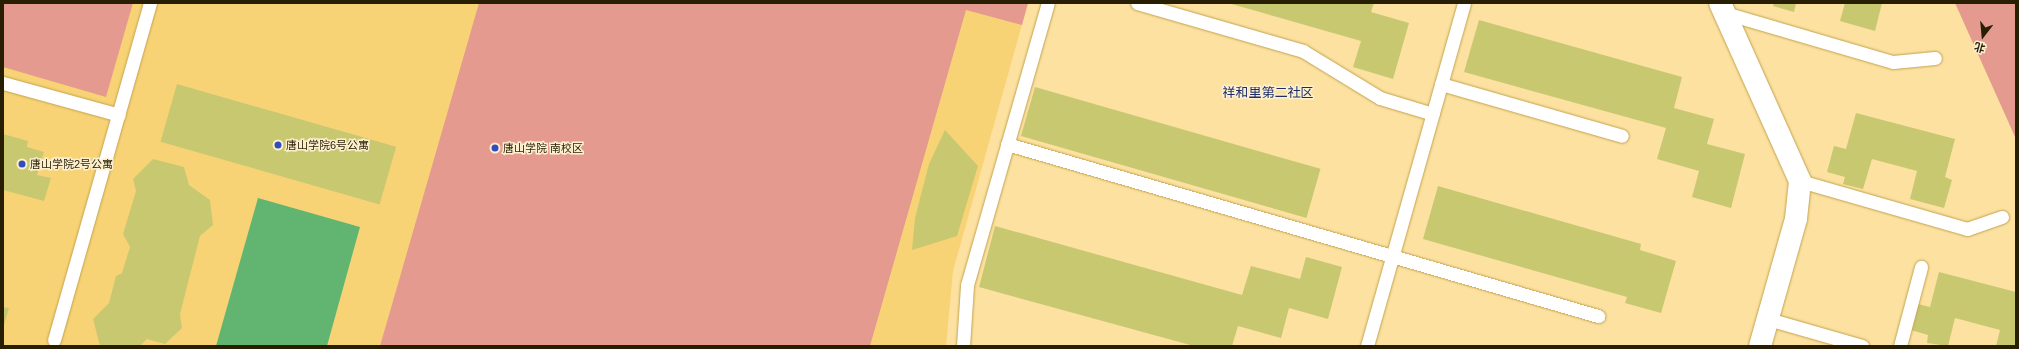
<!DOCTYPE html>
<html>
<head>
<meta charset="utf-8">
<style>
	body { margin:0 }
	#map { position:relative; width:2019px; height:349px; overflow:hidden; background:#fce1a0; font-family:Helvetica,"Noto Sans SC",sans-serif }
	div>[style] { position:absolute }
	.built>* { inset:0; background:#f8d376 }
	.green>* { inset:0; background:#e59a90 }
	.water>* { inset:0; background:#61b570 }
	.building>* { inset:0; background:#c8c871; transform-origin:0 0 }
	.roads { filter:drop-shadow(0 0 1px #c3a34f) drop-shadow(0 0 1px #c3a34f) }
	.lane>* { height:13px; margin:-6.5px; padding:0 6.5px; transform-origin:6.5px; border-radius:6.5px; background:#fff }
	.street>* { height:22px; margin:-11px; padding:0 11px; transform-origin:11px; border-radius:11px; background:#fff }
	.dots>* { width:11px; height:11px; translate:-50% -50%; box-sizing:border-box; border:2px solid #fdf0d0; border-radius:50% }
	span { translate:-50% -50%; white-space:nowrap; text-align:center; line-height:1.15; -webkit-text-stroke:3px #fdf0d0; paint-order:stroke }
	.poi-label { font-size:11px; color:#281e04 }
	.left { translate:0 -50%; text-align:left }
	.quarter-label { font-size:13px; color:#1e2e65 }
	.frame { position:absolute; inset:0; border:4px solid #281e04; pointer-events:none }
	.north { position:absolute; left:1963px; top:16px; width:40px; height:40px; -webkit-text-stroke:3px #fdf0d0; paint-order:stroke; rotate:196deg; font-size:11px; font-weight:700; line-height:16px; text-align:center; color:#281e04 }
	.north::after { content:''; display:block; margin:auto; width:14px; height:18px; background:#281e04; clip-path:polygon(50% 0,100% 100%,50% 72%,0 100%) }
</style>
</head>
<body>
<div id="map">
	<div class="built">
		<div style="clip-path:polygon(3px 3px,1028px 3px,953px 271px,946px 346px,3px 346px)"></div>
	</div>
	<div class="green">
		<div style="clip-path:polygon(3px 3px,133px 3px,106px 97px,3px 67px)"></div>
		<div style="clip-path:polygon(479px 3px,1028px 3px,1022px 25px,966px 10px,870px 346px,380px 346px)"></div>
		<div style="clip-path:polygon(1955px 3px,2016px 3px,2016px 139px)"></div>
	</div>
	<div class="water">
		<div style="clip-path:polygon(258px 198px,360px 227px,327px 346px,216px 346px)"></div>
	</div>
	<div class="building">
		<div style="clip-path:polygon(1228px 3px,1374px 3px,1371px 12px,1409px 23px,1393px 79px,1353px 67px,1361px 41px)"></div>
		<div style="clip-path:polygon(1774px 3px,1796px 3px,1794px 12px,1773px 6px)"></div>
		<div style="clip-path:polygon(1845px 3px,1882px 3px,1875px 31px,1840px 21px)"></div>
		<div style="clip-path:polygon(1479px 20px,1682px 77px,1674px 108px,1714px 119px,1707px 144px,1745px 154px,1731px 208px,1692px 197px,1699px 171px,1657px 159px,1666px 128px,1464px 72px)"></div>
		<div style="left:177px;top:84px;width:228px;height:60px;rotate:16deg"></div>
		<div style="left:1035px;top:87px;width:297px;height:51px;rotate:16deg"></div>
		<div style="clip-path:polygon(1856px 113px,1955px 139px,1945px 177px,1952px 180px,1944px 208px,1910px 199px,1917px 171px,1872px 159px,1863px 189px,1843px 184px,1845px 177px,1827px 172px,1834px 146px,1846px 149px)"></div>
		<div style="clip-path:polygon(945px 130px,978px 166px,957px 236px,912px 250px,915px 218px,929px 164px)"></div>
		<div style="clip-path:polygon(3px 134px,28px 141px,27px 147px,44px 152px,37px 175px,51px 178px,44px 201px,3px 190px)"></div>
		<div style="clip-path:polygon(153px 159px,184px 167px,189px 185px,210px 200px,213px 225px,200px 236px,180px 314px,182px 328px,165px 344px,147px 339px,140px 346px,100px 346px,93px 319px,109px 303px,116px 276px,122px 273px,130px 247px,123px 234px,136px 191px,133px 179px)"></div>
		<div style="clip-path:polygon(1438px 186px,1641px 244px,1640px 250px,1676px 261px,1661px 313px,1625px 303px,1627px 297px,1423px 239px)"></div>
		<div style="clip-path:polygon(995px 226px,1242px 295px,1251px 266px,1300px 279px,1306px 257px,1342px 267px,1328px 319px,1289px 308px,1281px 338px,1238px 326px,1232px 346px,1194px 346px,979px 287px)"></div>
		<div style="clip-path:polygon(1939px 272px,2016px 292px,2016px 346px,1996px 346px,2000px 330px,1955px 318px,1948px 346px,1927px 343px,1928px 335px,1911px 330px,1918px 304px,1930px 307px)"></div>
		<div style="clip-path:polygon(3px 307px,9px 308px,3px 329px)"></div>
	</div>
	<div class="roads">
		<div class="lane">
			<div style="left:1137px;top:3px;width:173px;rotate:16.1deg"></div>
			<div style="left:1303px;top:51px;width:90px;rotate:31.4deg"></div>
			<div style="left:1380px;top:98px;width:55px;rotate:16.8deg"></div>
			<div style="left:1725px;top:13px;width:175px;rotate:16.3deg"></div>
			<div style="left:1893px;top:62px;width:42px;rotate:-5.4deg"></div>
			<div style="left:3px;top:83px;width:120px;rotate:15.4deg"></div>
			<div style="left:1441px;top:84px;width:188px;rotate:16deg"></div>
			<div style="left:1007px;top:144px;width:616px;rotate:16.23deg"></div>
			<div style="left:1800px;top:181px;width:174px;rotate:16deg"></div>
			<div style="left:1967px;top:229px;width:37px;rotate:-19deg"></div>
			<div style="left:1768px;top:319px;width:98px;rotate:16deg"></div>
			<div style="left:54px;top:340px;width:350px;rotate:-74.1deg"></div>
			<div style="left:963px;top:346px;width:61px;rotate:-86.2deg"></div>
			<div style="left:967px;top:285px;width:293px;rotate:-74deg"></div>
			<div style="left:1367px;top:346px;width:356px;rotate:-74.2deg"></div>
			<div style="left:1900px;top:346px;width:82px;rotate:-75.1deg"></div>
		</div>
		<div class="street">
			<div style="left:1720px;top:3px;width:195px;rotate:65.8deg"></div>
			<div style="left:1800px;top:181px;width:38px;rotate:96deg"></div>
			<div style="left:1796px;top:219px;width:132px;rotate:105.8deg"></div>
		</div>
	</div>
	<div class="dots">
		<div style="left:278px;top:145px;background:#314cbd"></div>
		<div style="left:495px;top:148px;background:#314cbd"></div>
		<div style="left:22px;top:164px;background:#314cbd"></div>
	</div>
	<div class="poi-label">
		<span class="left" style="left:286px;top:145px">唐山学院6号公寓</span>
		<span class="left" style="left:503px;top:148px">唐山学院 南校区</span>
		<span class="left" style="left:30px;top:164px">唐山学院2号公寓</span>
	</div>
	<div class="quarter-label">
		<span style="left:1268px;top:93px">祥和里第二社区</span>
	</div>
	<div class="frame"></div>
	<div class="north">北</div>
</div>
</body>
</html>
